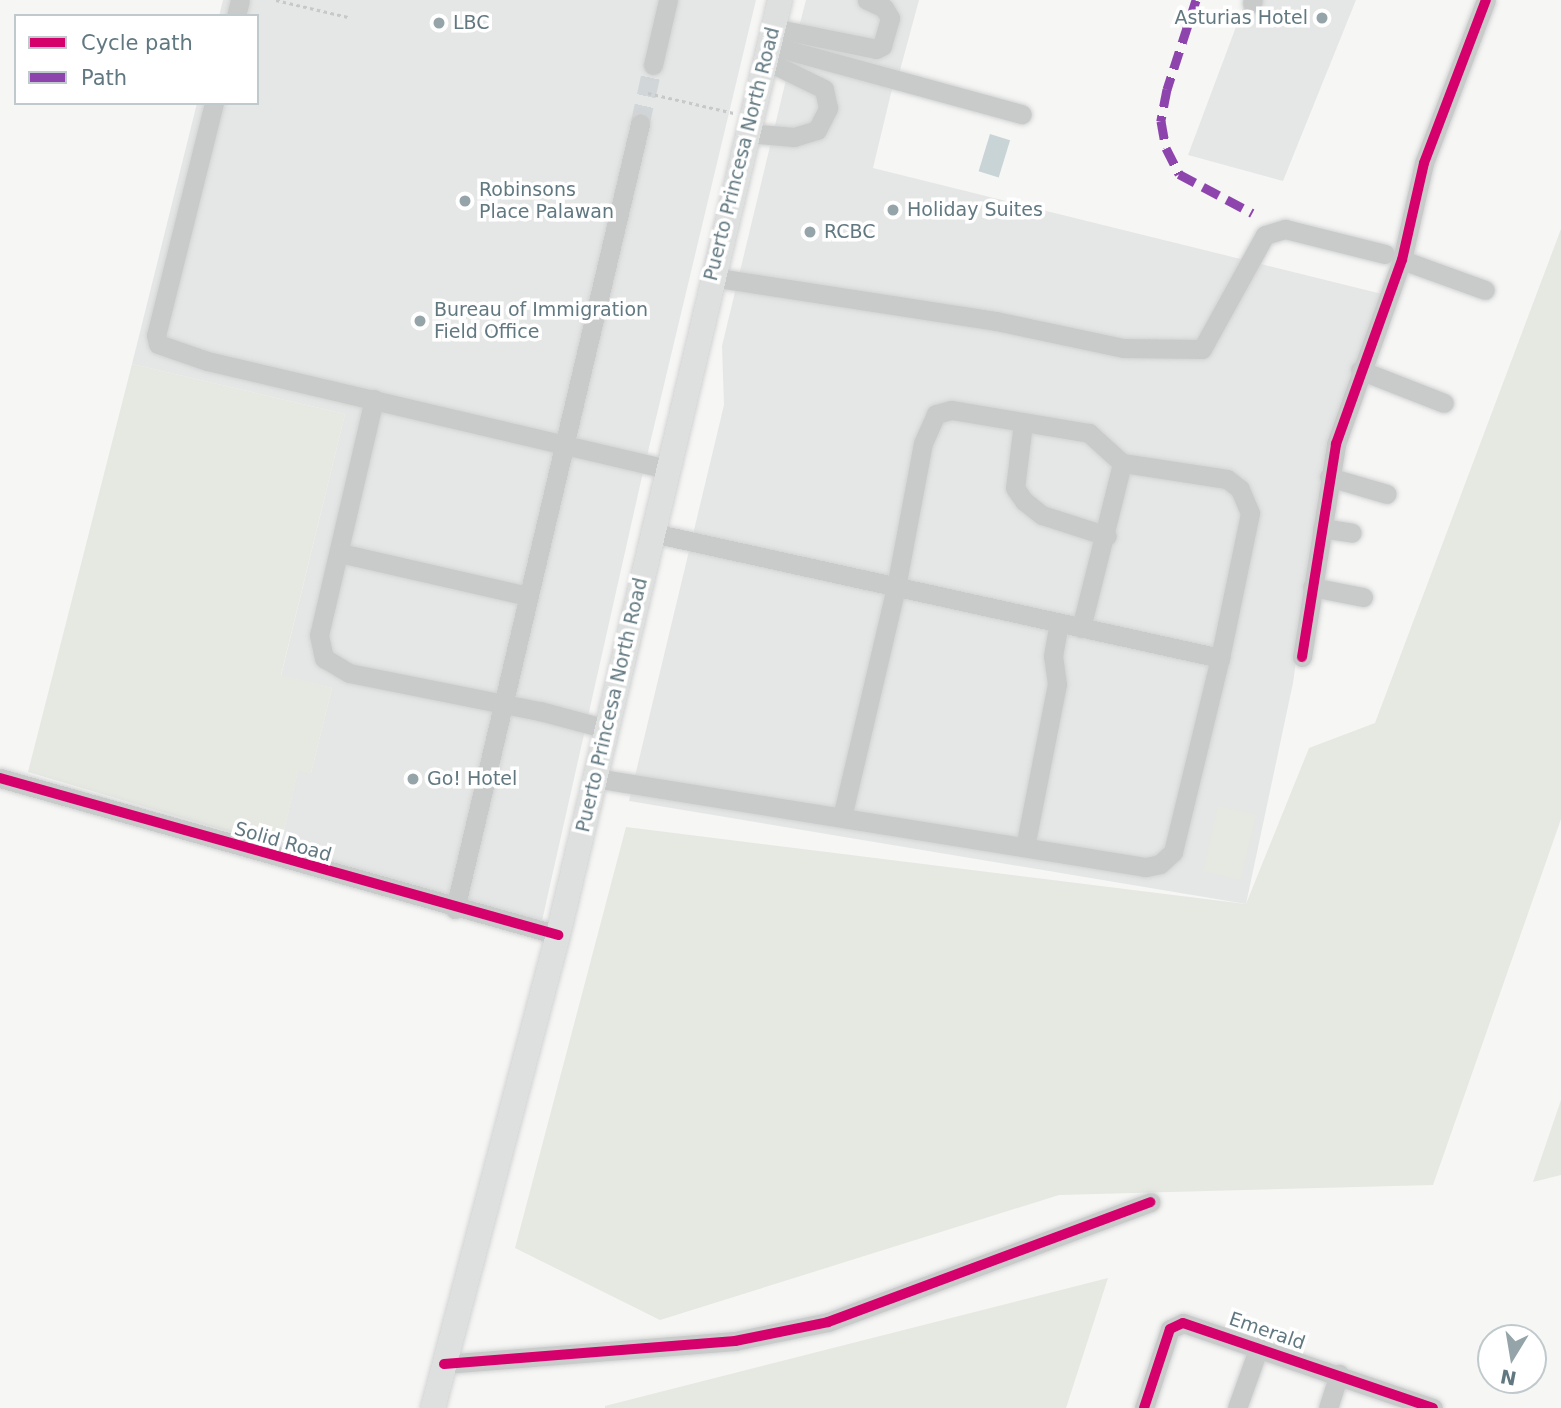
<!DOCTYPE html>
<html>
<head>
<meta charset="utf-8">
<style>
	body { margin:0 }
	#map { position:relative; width:1561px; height:1408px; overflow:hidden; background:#f6f6f5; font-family:"DejaVu Sans",sans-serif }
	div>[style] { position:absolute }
	.built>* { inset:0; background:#e5e7e6 }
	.green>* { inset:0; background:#e6e8e2; transform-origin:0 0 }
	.water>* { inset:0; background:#c8d4d5; transform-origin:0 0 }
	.minor-tunnel>* { height:19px; margin-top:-9.5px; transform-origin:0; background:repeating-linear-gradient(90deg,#d1d6d8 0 19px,transparent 0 29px) }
	.path>* { height:2.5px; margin-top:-1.25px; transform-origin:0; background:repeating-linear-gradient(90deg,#c7c8c9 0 3.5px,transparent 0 7px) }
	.roads { filter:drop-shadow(0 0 2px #d2d3d3) drop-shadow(0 0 2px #d2d3d3) }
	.minor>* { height:19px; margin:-9.5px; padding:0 9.5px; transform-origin:9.5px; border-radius:9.5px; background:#c9cbcb }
	.major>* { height:24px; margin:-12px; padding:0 12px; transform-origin:12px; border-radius:12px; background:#dedfdf }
	.quiet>* { height:9px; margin-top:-4.5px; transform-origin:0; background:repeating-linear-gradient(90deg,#8e44ad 0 18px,transparent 0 27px) }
	.cycleway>* { height:10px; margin:-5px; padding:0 5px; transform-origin:5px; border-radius:5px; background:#d6006c }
	.dots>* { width:19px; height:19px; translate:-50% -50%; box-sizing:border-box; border:4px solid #fff; border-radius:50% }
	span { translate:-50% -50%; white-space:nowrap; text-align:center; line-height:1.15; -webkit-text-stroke:7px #fff; paint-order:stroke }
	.poi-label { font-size:19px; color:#617880 }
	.right { translate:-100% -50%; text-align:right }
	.left { translate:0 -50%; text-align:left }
	.street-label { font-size:19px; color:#617880 }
	.legend { position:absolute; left:14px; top:14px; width:245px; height:91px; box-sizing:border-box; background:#fff; border:2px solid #c0c9cc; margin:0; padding:9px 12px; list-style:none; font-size:21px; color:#617880 }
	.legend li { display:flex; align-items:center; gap:14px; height:35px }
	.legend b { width:35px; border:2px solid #c0c9cc }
	.north { position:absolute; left:1477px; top:1324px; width:70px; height:70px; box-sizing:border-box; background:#fff; border:2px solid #c0c9cc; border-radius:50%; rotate:191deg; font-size:19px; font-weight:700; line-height:28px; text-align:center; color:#617880 }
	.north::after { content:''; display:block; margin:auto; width:24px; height:32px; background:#95a4a9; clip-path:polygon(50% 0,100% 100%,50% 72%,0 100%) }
</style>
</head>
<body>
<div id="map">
	<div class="built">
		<div style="clip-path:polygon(223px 0,756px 0,641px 481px,542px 921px,280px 847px,298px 770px,311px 773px,332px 688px,281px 676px,345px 414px,132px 364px,197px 103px,257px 103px,257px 16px,219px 16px)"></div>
		<div style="clip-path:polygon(806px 0,919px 0,899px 74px,794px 46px)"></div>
		<div style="clip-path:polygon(1246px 0,1356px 0,1283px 181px,1188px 155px)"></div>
		<div style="clip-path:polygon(791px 59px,893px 85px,873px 168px,1382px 294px,1327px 442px,1293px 683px,1246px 904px,629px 801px,724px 405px,722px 346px)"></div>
	</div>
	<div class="green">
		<div style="clip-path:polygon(1561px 229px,1561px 819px,1433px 1185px,1059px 1195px,660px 1320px,515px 1248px,626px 827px,1246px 904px,1309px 748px,1375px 723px)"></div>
		<div style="clip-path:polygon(132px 364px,345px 414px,281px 675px,332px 688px,311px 773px,298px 771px,280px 847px,28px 772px)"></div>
		<div style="left:1218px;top:806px;width:39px;height:67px;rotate:13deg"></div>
		<div style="clip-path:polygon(1561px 1100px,1561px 1175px,1533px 1182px)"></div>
		<div style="clip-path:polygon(1108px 1278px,1066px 1408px,605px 1408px,605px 1406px)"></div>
	</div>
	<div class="water">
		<div style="left:990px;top:134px;width:21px;height:39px;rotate:17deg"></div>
	</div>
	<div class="minor-tunnel">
		<div style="left:640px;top:124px;width:60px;rotate:-77.6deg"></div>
	</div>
	<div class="path">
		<div style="left:276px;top:0;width:74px;rotate:13.3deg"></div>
		<div style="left:648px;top:93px;width:88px;rotate:13.1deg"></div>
	</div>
	<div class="roads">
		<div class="minor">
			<div style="left:1252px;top:3px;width:3px;rotate:-72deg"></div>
			<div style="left:236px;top:16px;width:16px;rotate:-76deg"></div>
			<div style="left:773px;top:28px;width:105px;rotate:11.5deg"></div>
			<div style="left:876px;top:49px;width:7px;rotate:-27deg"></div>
			<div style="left:882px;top:46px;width:29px;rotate:-74deg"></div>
			<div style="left:890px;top:18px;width:12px;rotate:-121deg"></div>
			<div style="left:884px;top:8px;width:19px;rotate:-155deg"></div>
			<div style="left:769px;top:45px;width:262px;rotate:15.3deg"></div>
			<div style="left:653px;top:65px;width:67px;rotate:-77deg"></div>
			<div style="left:214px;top:103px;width:239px;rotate:104deg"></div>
			<div style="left:156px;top:335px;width:9px;rotate:77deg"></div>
			<div style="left:158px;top:344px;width:52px;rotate:19.1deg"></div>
			<div style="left:207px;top:361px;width:473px;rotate:13.2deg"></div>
			<div style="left:747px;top:133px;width:47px;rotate:4.9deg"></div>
			<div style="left:794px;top:137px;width:24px;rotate:-17deg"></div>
			<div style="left:817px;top:130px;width:25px;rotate:-63deg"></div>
			<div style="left:828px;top:108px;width:19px;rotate:-102deg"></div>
			<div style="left:824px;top:89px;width:66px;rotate:-153.8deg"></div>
			<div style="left:1402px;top:260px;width:88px;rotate:19.9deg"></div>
			<div style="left:712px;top:277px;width:287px;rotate:8.8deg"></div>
			<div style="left:996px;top:321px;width:130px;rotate:12deg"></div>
			<div style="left:1123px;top:348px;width:79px;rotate:0.7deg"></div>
			<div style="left:1202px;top:349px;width:130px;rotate:-61.1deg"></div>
			<div style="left:1265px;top:235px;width:21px;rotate:-17deg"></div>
			<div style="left:1285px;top:229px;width:103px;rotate:14deg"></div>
			<div style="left:1360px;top:370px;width:90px;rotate:21.4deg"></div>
			<div style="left:374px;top:399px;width:242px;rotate:103.1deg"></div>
			<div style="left:319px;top:635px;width:24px;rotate:78deg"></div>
			<div style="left:324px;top:658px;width:29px;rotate:31deg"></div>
			<div style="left:349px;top:673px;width:195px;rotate:11.3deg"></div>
			<div style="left:540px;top:711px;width:69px;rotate:15deg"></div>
			<div style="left:1023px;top:423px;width:65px;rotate:97deg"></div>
			<div style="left:1015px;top:488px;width:16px;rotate:55deg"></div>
			<div style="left:1024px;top:501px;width:23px;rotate:38deg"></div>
			<div style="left:1042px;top:515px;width:68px;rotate:17.9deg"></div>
			<div style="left:1329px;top:477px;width:60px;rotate:16.3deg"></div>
			<div style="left:1322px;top:528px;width:30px;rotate:9deg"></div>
			<div style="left:653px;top:533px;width:581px;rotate:12.43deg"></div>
			<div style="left:340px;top:553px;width:192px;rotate:12.9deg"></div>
			<div style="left:1312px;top:587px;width:52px;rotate:11.1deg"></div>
			<div style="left:1081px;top:628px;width:170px;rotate:-76deg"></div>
			<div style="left:1302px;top:657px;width:216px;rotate:-80.9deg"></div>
			<div style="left:1336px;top:444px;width:195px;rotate:-70.3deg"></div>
			<div style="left:1402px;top:260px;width:99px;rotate:-77.2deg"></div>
			<div style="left:1424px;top:163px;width:174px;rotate:-69.2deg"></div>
			<div style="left:0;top:778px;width:580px;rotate:15.71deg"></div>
			<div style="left:595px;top:778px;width:558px;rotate:9.18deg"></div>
			<div style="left:1146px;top:867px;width:14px;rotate:-12deg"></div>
			<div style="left:1160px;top:864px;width:18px;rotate:-43deg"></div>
			<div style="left:1173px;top:852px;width:200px;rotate:-76.4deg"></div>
			<div style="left:1220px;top:658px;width:148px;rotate:-78.3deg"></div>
			<div style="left:1250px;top:513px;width:26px;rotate:-113deg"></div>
			<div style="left:1240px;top:489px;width:16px;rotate:-142deg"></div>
			<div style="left:1227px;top:479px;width:106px;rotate:-171.3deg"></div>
			<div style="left:1122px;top:463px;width:45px;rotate:-137.7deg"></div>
			<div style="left:1089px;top:433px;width:140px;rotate:-170.5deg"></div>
			<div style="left:951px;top:410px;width:16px;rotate:165deg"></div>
			<div style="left:936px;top:414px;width:32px;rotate:114deg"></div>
			<div style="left:923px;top:443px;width:147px;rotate:100.6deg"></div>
			<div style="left:896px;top:587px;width:236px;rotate:103.2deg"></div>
			<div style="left:1025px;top:847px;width:166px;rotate:-78.9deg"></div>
			<div style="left:1057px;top:684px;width:28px;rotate:-98deg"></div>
			<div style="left:1053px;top:656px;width:34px;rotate:-80deg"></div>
			<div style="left:455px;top:909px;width:807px;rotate:-76.74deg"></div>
			<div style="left:444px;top:1364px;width:292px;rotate:-4.5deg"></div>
			<div style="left:735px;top:1341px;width:95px;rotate:-11.5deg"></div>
			<div style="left:828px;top:1322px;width:344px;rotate:-20.4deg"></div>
			<div style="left:1144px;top:1408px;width:83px;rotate:-71.8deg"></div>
			<div style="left:1170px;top:1329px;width:14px;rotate:-25deg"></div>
			<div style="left:1183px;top:1323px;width:264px;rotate:18.8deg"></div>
			<div style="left:1237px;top:1408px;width:65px;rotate:-70.2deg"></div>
			<div style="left:1328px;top:1408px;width:36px;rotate:-72deg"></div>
		</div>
		<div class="major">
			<div style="left:433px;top:1408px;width:489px;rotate:-75.2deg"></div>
			<div style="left:558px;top:935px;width:961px;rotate:-76.64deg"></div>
		</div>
	</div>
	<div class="quiet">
		<div style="left:1196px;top:0;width:94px;rotate:108deg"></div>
		<div style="left:1167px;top:89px;width:33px;rotate:101deg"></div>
		<div style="left:1161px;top:121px;width:27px;rotate:80deg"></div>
		<div style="left:1166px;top:148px;width:29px;rotate:63deg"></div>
		<div style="left:1179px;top:174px;width:83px;rotate:28.1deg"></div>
	</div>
	<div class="cycleway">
		<div style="left:1302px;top:657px;width:216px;rotate:-80.9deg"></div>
		<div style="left:1336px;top:444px;width:195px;rotate:-70.3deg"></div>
		<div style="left:1402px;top:260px;width:99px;rotate:-77.2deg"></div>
		<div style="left:1424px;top:163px;width:174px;rotate:-69.2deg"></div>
		<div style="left:0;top:778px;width:580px;rotate:15.71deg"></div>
		<div style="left:444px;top:1364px;width:292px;rotate:-4.5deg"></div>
		<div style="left:735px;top:1341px;width:95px;rotate:-11.5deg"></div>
		<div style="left:828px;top:1322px;width:344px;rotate:-20.4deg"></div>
		<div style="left:1144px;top:1408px;width:83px;rotate:-71.8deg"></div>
		<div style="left:1170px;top:1329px;width:14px;rotate:-25deg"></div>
		<div style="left:1183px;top:1323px;width:264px;rotate:18.8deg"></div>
	</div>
	<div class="dots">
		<div style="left:1322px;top:18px;background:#95a4a9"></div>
		<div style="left:439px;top:23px;background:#95a4a9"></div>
		<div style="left:465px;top:201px;background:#95a4a9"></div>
		<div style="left:893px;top:210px;background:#95a4a9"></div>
		<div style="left:810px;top:232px;background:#95a4a9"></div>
		<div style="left:420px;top:321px;background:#95a4a9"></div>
		<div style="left:413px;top:779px;background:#95a4a9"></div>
	</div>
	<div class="poi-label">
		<span class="right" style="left:1308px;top:18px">Asturias Hotel</span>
		<span class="left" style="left:453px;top:23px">LBC</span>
		<span class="left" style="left:479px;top:201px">Robinsons<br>Place Palawan</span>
		<span class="left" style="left:907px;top:210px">Holiday Suites</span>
		<span class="left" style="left:824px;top:232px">RCBC</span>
		<span class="left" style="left:434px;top:321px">Bureau of Immigration<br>Field Office</span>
		<span class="left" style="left:427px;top:779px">Go! Hotel</span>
	</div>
	<div class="street-label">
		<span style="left:742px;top:154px;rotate:-76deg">Puerto Princesa North Road</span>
		<span style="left:612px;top:705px;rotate:-77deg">Puerto Princesa North Road</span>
		<span style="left:283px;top:842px;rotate:16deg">Solid Road</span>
		<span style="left:1267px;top:1331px;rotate:19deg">Emerald</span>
	</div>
	<ul class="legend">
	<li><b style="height:9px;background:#d6006c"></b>Cycle path</li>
	<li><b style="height:9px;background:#8e44ad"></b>Path</li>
	</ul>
	<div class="north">N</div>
</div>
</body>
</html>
